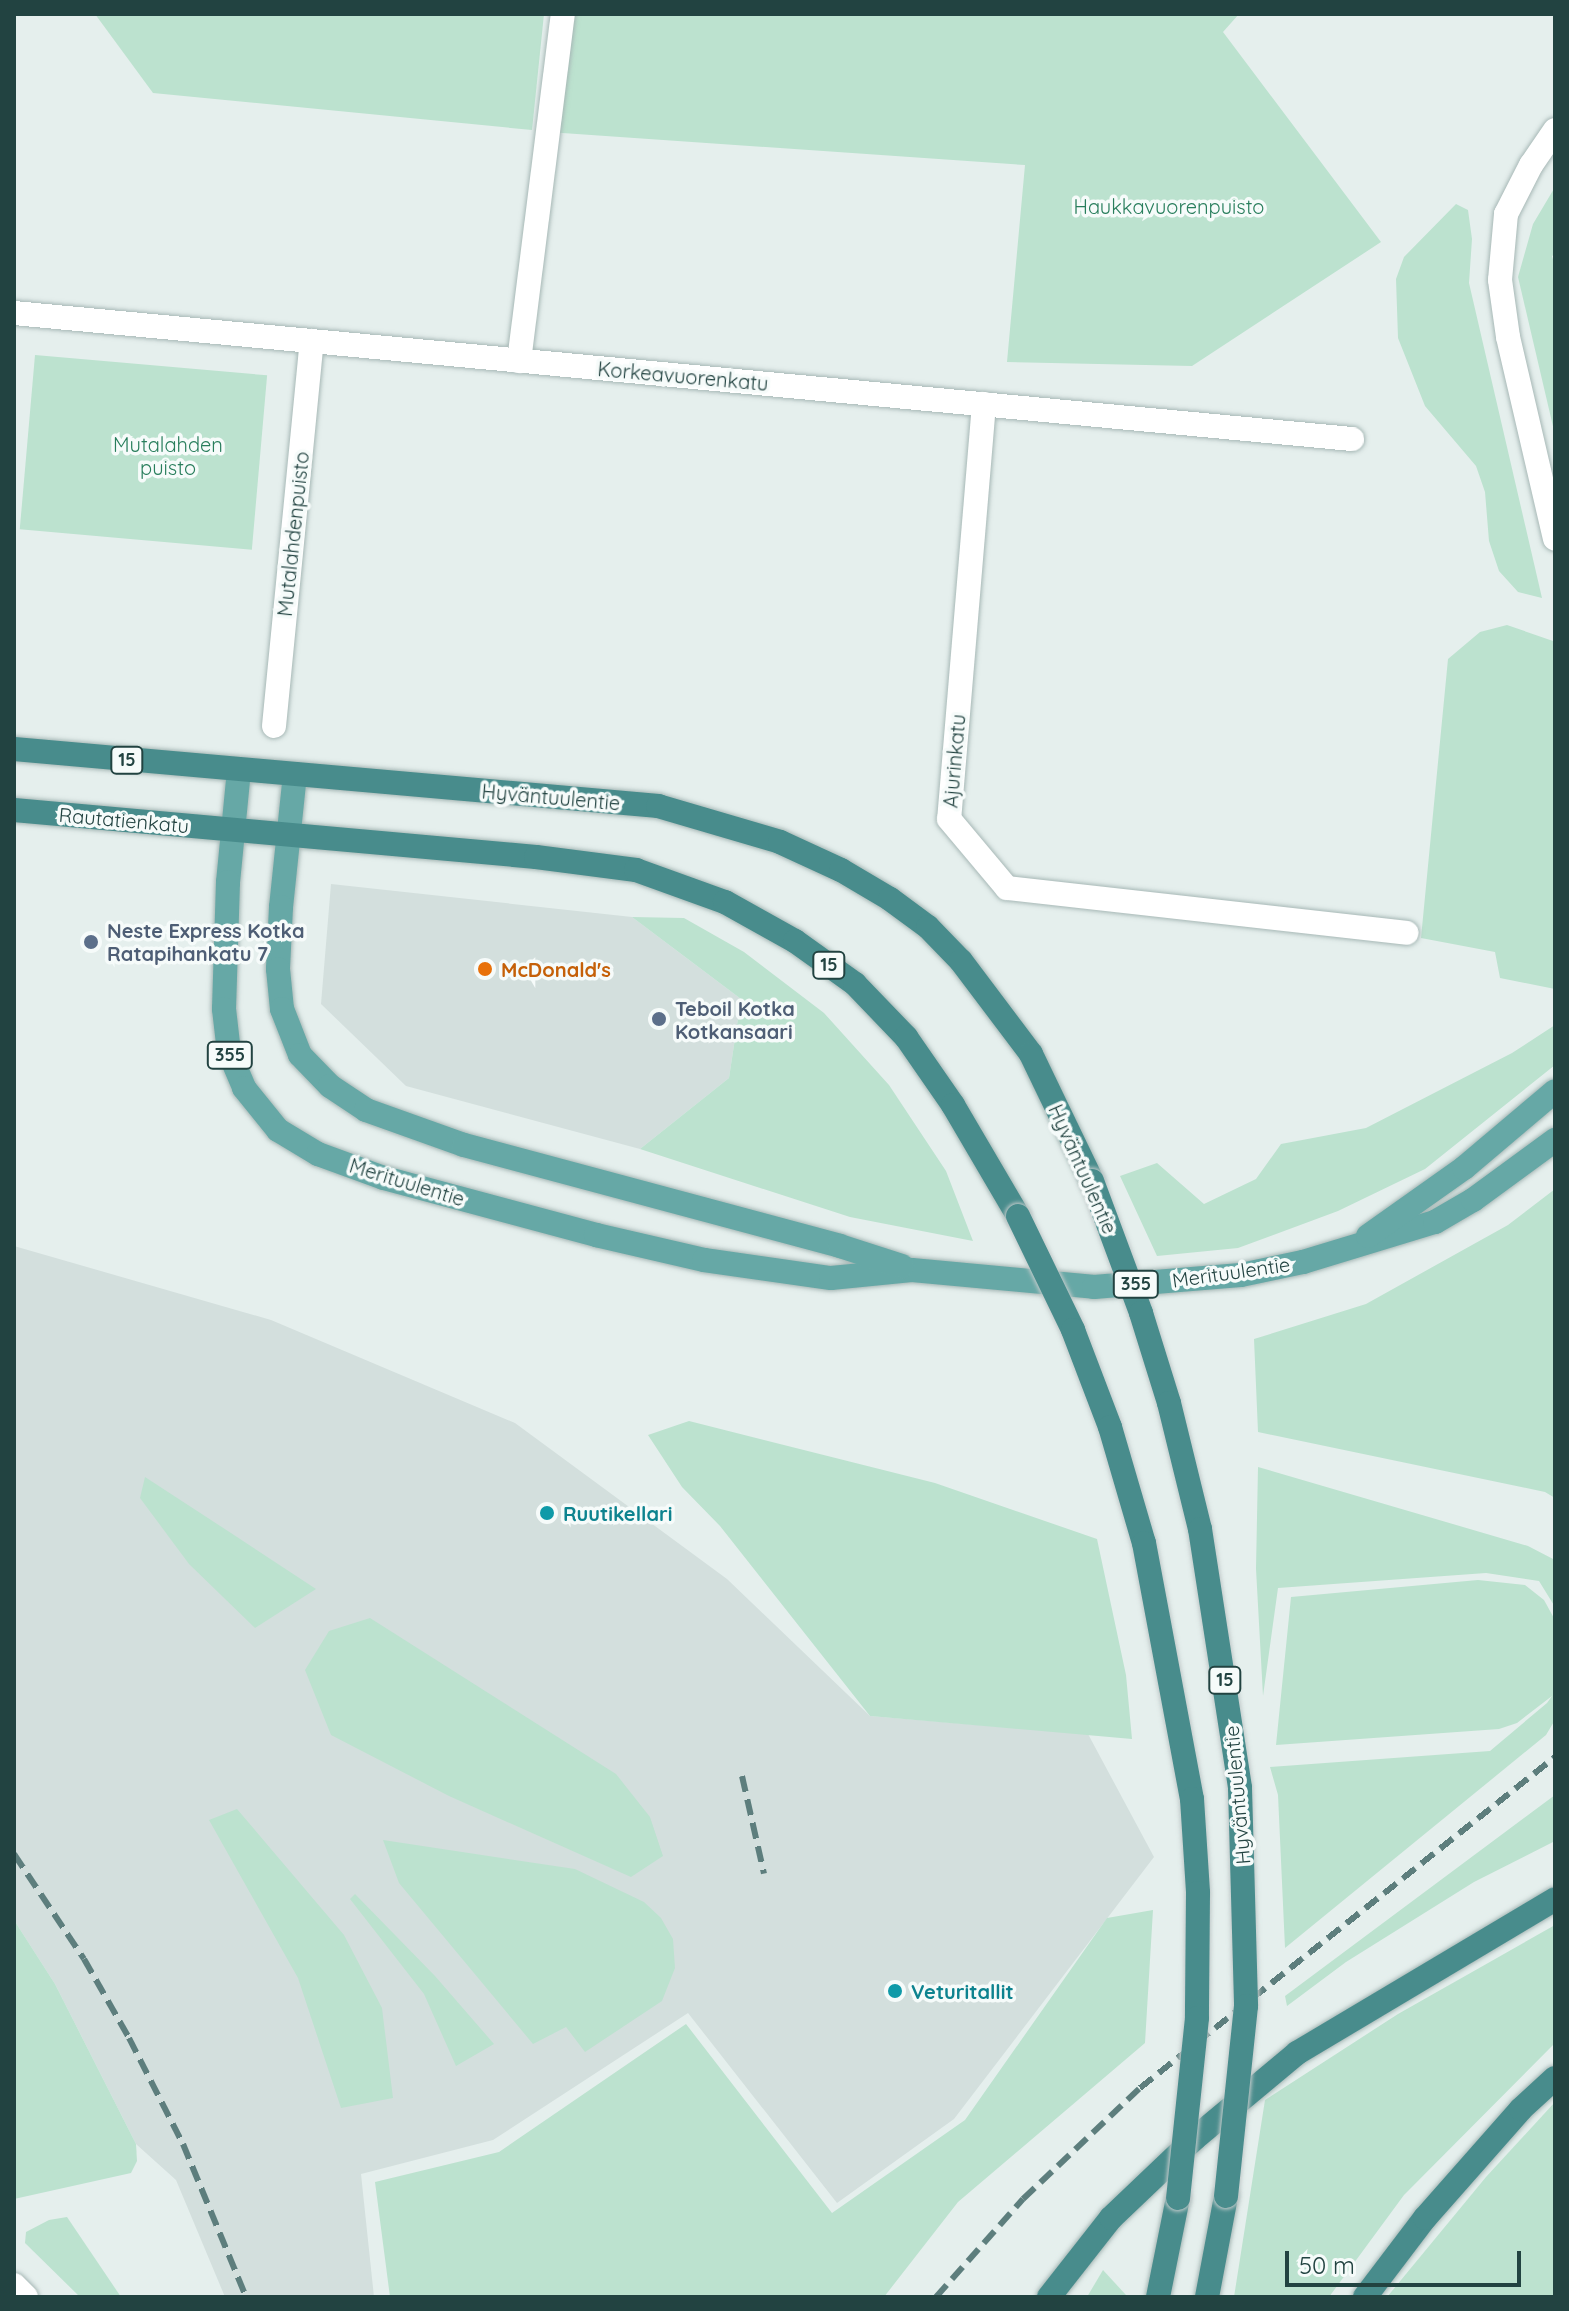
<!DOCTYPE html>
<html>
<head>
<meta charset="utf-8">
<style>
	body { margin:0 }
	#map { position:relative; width:1569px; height:2311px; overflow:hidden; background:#e5efed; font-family:Quicksand,sans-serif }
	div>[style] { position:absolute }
	.built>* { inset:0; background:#d3dfdd }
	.green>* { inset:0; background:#bce2cf; transform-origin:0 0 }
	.roads { filter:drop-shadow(0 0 2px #a7b8b6) drop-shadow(0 0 2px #a7b8b6) }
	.minor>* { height:24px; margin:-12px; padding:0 12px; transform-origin:12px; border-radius:12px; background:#fff }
	.tertiary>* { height:24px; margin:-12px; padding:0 12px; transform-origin:12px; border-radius:12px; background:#fff }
	.secondary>* { height:24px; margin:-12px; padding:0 12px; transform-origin:12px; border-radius:12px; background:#fff }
	.primary>* { height:24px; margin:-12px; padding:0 12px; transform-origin:12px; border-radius:12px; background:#66a8a6 }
	.trunk>* { height:24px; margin:-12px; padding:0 12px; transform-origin:12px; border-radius:12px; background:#488c8c }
	.rail>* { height:6px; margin-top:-3px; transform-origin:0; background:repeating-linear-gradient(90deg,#5d7e7d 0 16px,transparent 0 24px) }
	.bridges { filter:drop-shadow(0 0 2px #c1caca) drop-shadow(0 0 2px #c1caca) }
	.trunk-bridge>* { height:24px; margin:-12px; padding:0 12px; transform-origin:12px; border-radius:12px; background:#488c8c }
	.dots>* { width:22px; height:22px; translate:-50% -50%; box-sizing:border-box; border:4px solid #f6fbfa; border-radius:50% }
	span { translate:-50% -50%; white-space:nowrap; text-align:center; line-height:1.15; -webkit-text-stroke:7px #f6fbfa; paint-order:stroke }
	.shield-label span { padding:2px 6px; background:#f6fbfa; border:2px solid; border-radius:6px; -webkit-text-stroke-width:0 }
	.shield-label { font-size:18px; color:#224341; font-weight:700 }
	.park-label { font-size:20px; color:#287e5c }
	.street-label { font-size:20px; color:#224341 }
	.service-label { font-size:20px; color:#4e5e75; font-weight:700 }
	.left { translate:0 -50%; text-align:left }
	.food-label { font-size:20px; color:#c56008; font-weight:700 }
	.culture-label { font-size:20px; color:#0d838f; font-weight:700 }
	.frame { position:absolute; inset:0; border:16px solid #224341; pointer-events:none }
	.scale { position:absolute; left:1285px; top:2251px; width:236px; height:36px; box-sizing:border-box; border:4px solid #224341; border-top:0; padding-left:10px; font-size:24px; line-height:28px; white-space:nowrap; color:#224341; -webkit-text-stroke:6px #f6fbfa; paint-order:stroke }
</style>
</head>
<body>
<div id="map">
	<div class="built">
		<div style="clip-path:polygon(331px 884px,632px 917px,741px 999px,729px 1078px,640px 1149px,406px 1086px,321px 1004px)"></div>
		<div style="clip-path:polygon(14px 1246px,271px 1320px,515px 1423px,727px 1579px,870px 1716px,1088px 1734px,1154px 1857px,954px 2119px,837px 2203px,688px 2013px,493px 2140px,361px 2174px,374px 2297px,225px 2297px,176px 2180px,136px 2144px,55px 1984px,14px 1920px)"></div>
	</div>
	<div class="green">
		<div style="clip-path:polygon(95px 14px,544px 14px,532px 130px,153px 93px)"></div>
		<div style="clip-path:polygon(563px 14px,1239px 14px,1223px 32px,1381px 242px,1192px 366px,1007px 362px,1025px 165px,548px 132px)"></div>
		<div style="clip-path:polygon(1555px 187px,1555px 254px,1552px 256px,1555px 266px,1555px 435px,1518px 277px,1533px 224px)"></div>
		<div style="clip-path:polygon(1456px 204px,1468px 210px,1472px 239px,1469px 283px,1542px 598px,1518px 592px,1499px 571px,1489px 541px,1485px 492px,1476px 466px,1425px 406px,1398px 338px,1396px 279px,1404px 257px)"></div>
		<div style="left:35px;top:355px;width:233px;height:175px;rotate:5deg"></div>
		<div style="clip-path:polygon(1507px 625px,1553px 641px,1555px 651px,1555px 989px,1500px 978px,1495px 952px,1421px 938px,1448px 659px,1480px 632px)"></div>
		<div style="clip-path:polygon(632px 917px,684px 918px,744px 952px,824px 1013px,889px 1085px,946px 1171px,973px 1241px,850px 1217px,640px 1149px,729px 1078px,741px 999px)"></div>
		<div style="clip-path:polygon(1555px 1025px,1555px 1065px,1425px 1169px,1338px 1211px,1238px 1248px,1157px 1256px,1120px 1176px,1157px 1163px,1204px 1204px,1256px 1179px,1281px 1144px,1366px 1128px,1512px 1053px)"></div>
		<div style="clip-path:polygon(1555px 1189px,1555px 1498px,1545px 1492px,1258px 1432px,1254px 1339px,1366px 1304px,1508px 1225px)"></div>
		<div style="clip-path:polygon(689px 1421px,935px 1483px,1097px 1539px,1126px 1675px,1132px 1739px,870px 1716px,720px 1526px,682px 1487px,648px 1435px)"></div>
		<div style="clip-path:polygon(1258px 1467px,1528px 1546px,1555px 1560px,1555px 1607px,1539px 1581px,1486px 1573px,1278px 1588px,1263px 1696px,1256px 1569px)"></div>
		<div style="clip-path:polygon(145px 1477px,234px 1535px,316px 1589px,255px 1628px,189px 1564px,140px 1498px)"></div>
		<div style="clip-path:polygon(1478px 1580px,1525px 1585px,1544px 1600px,1555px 1620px,1555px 1720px,1546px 1735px,1285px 1948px,1278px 1795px,1270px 1767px,1490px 1751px,1547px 1703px,1552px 1696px,1517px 1723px,1499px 1729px,1276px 1745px,1291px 1597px)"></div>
		<div style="clip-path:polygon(370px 1618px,616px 1774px,650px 1817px,663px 1856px,631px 1877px,449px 1796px,331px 1735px,305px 1670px,329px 1631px)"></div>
		<div style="clip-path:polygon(1555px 1795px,1555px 1841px,1474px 1882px,1346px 1962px,1287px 2006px,1285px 1996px)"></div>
		<div style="clip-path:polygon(237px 1809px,344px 1935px,382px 2008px,393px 2098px,341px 2108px,298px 1978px,209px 1820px)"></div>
		<div style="clip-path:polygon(383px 1840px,575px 1869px,644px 1902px,661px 1918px,673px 1939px,675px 1968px,662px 2001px,585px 2052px,566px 2027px,533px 2044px,399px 1883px)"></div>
		<div style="clip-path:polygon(355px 1894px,435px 1976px,494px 2044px,456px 2066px,424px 1994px,350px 1899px)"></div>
		<div style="clip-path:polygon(1153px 1910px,1145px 2043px,958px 2202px,884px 2297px,390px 2297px,375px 2182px,499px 2152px,686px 2024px,832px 2213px,965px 2120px,1107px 1918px)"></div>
		<div style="clip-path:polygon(14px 1920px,55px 1984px,136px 2144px,137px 2161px,131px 2173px,14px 2199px)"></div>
		<div style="clip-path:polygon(1555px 1925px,1555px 2043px,1404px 2195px,1329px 2297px,1234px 2297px,1265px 2100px,1398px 2014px)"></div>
		<div style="clip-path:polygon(1555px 2102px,1555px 2297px,1387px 2297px,1486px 2177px)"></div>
		<div style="clip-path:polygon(67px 2217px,121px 2297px,80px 2297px,25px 2243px,26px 2232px,49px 2220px)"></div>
		<div style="clip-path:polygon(1103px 2270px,1126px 2295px,1126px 2297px,1087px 2297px)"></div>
	</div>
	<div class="roads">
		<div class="minor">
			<div style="left:14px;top:313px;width:1344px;rotate:5.38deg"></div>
			<div style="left:519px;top:361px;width:350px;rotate:-82.8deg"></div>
			<div style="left:984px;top:404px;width:416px;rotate:94.8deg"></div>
			<div style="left:949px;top:819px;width:90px;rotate:50deg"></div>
			<div style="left:1007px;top:888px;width:402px;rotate:6.4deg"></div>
			<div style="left:274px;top:726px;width:387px;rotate:-84.4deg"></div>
		</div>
		<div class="tertiary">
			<div style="left:14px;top:2285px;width:17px;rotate:45deg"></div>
		</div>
		<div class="secondary">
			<div style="left:1555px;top:130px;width:42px;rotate:124.4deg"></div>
			<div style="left:1531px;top:165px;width:55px;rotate:117deg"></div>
			<div style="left:1506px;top:214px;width:66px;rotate:95.2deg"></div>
			<div style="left:1500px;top:280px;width:58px;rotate:82deg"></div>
			<div style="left:1508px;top:337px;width:207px;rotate:76.9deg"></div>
		</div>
		<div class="primary">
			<div style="left:239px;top:770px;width:113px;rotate:95.6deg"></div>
			<div style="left:228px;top:882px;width:127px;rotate:91.8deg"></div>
			<div style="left:224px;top:1009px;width:43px;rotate:83.4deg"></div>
			<div style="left:229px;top:1052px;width:39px;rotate:67deg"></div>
			<div style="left:244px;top:1088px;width:54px;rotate:51deg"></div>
			<div style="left:278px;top:1130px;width:47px;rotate:31deg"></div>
			<div style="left:318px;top:1154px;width:70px;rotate:20deg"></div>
			<div style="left:384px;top:1178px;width:220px;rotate:15deg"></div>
			<div style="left:596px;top:1235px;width:111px;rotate:13deg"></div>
			<div style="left:704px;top:1260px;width:128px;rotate:8.1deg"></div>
			<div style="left:831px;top:1278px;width:81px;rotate:-5.6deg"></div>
			<div style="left:912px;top:1270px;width:183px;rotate:5.3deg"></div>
			<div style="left:1094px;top:1287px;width:147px;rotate:-4.7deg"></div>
			<div style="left:1241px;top:1275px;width:63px;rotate:-11.8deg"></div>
			<div style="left:1303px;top:1262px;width:138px;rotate:-16.9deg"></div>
			<div style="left:1435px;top:1222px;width:44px;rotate:-30.1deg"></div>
			<div style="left:1473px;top:1200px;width:102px;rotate:-36.2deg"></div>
			<div style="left:295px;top:774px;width:134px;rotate:96deg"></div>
			<div style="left:281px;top:907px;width:62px;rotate:92.8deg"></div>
			<div style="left:278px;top:969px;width:40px;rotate:84.3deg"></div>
			<div style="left:282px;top:1009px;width:49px;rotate:68.6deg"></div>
			<div style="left:300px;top:1055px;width:43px;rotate:45.9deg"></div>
			<div style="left:330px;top:1086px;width:43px;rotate:33.7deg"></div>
			<div style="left:366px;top:1110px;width:104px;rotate:19.7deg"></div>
			<div style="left:464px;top:1145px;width:389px;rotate:15deg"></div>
			<div style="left:840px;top:1246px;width:65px;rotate:17.9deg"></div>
			<div style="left:1368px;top:1236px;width:118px;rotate:-35.3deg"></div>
			<div style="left:1464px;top:1168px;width:119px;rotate:-40.2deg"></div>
		</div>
		<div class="trunk">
			<div style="left:14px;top:749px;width:647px;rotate:5.06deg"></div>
			<div style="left:658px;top:806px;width:127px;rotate:16.4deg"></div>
			<div style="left:780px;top:842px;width:67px;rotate:24.7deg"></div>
			<div style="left:841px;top:870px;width:57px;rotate:30.6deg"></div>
			<div style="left:890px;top:899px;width:47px;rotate:36.4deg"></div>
			<div style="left:928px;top:927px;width:47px;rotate:45.9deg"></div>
			<div style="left:961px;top:961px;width:116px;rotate:53deg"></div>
			<div style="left:1031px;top:1054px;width:141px;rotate:64.3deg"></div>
			<div style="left:14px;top:810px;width:524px;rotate:5.14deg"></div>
			<div style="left:536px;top:857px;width:101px;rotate:7.4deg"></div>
			<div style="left:636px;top:870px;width:95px;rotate:19.8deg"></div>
			<div style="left:725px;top:902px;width:80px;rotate:29.1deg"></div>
			<div style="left:795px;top:941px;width:74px;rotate:35.6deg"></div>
			<div style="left:855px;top:984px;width:74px;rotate:46.1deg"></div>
			<div style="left:906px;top:1037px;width:83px;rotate:55.3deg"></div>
			<div style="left:953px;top:1105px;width:129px;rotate:59.6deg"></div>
			<div style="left:1049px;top:2297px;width:100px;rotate:-51.9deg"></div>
			<div style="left:1111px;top:2218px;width:116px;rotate:-43.6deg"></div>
			<div style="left:1195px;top:2138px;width:133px;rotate:-39.8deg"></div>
			<div style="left:1297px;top:2053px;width:300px;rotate:-30.8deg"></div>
			<div style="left:1158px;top:2297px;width:101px;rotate:-78.6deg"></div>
			<div style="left:1207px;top:2297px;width:103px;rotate:-79.3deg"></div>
			<div style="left:1365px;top:2297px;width:99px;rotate:-52.8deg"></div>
			<div style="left:1425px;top:2218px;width:145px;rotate:-48.6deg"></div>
			<div style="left:1521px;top:2109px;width:46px;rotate:-42.4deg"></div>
		</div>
	</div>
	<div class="rail">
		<div style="left:742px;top:1776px;width:100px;rotate:77.3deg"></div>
		<div style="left:14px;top:1854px;width:126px;rotate:56.3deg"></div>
		<div style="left:84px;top:1959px;width:91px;rotate:60.3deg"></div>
		<div style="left:129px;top:2038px;width:119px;rotate:63deg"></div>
		<div style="left:183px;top:2144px;width:165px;rotate:67.6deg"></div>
		<div style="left:936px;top:2297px;width:131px;rotate:-48.4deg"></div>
		<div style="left:1023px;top:2199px;width:161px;rotate:-43.5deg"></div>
		<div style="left:1140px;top:2088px;width:531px;rotate:-38.58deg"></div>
	</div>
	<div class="bridges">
		<div class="trunk-bridge">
			<div style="left:1092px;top:1181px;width:141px;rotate:69.6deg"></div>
			<div style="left:1141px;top:1313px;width:94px;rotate:72.7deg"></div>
			<div style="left:1169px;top:1403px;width:130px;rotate:76.2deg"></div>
			<div style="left:1200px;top:1529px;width:262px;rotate:81.2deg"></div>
			<div style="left:1240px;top:1788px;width:218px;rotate:88.4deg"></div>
			<div style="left:1246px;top:2006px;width:191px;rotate:96deg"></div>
			<div style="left:1018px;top:1216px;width:127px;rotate:64.2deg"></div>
			<div style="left:1073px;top:1330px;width:104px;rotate:69.1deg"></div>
			<div style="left:1110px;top:1427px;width:121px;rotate:73.7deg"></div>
			<div style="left:1144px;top:1543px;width:260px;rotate:79.4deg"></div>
			<div style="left:1192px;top:1799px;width:94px;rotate:86.3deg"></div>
			<div style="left:1198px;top:1893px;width:125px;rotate:90.5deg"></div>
			<div style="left:1197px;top:2018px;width:181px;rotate:96deg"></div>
		</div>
	</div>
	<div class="dots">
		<div style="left:91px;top:942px;background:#5c6f8a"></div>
		<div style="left:485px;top:969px;background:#e8710a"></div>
		<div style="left:659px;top:1019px;background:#5c6f8a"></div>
		<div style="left:547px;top:1513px;background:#0f9aa8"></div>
		<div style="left:895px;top:1991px;background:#0f9aa8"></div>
	</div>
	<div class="shield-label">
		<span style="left:127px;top:760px">15</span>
		<span style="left:829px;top:965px">15</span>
		<span style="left:230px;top:1055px">355</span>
		<span style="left:1136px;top:1284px">355</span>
		<span style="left:1225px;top:1680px">15</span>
	</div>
	<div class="park-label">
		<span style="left:1169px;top:206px">Haukkavuorenpuisto</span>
		<span style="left:168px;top:456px">Mutalahden<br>puisto</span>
	</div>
	<div class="street-label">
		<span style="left:683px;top:376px;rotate:5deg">Korkeavuorenkatu</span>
		<span style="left:293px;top:534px;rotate:-84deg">Mutalahdenpuisto</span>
		<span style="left:954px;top:761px;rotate:-85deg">Ajurinkatu</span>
		<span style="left:551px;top:797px;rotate:5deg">Hyväntuulentie</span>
		<span style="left:124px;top:820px;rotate:5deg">Rautatienkatu</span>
		<span style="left:1083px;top:1169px;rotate:66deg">Hyväntuulentie</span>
		<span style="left:407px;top:1182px;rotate:17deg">Merituulentie</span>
		<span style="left:1231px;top:1272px;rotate:-8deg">Merituulentie</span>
		<span style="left:1237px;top:1795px;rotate:-95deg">Hyväntuulentie</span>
	</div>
	<div class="service-label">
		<span class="left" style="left:107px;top:942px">Neste Express Kotka<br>Ratapihankatu 7</span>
		<span class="left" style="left:675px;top:1020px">Teboil Kotka<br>Kotkansaari</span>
	</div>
	<div class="food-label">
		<span class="left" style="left:501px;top:969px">McDonald's</span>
	</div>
	<div class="culture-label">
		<span class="left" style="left:563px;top:1513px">Ruutikellari</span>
		<span class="left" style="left:911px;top:1991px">Veturitallit</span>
	</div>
	<div class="frame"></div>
	<div class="scale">50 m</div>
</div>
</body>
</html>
